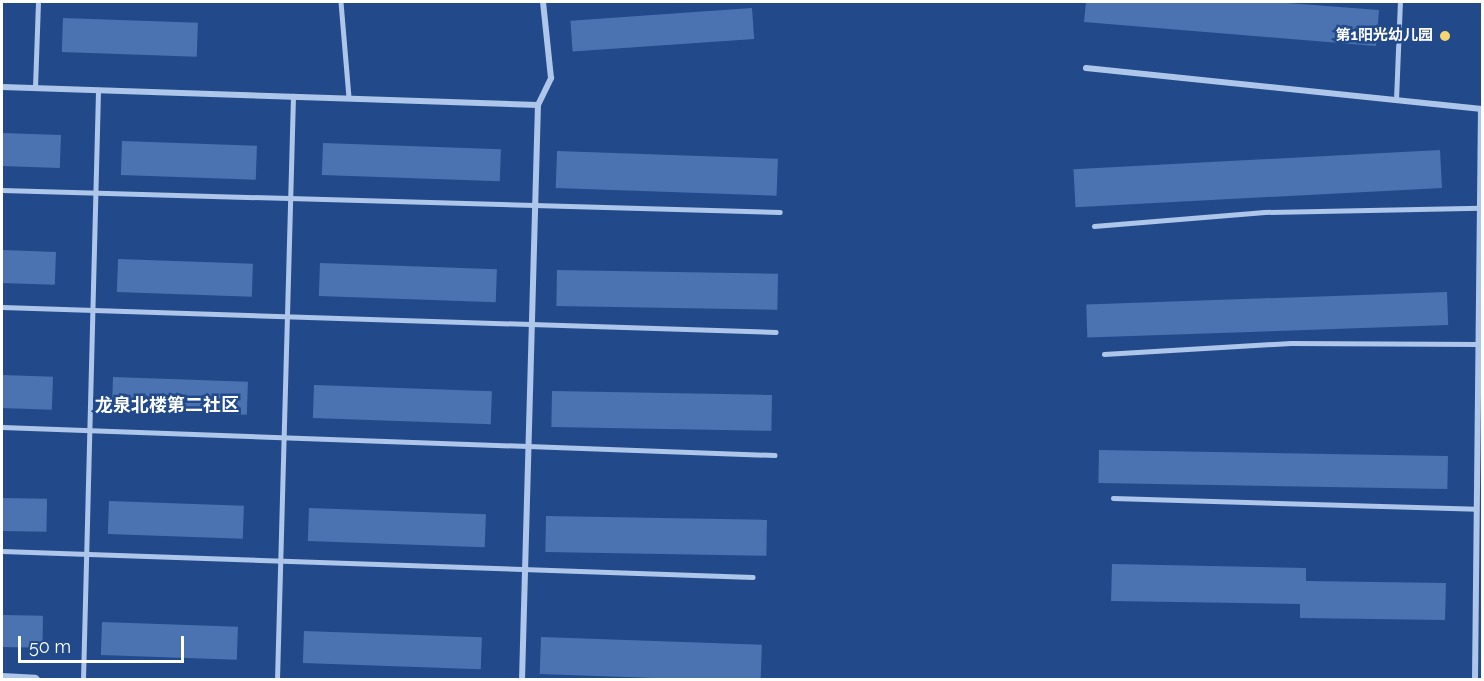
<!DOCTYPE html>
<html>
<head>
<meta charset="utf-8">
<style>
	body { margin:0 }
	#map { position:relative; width:1484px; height:681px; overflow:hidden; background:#224a8a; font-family:Raleway,"Noto Sans SC",sans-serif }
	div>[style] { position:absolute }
	.building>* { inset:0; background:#4b73b2; transform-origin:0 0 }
	.service>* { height:4.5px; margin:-2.25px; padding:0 2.25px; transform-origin:2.25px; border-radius:2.25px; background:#aec6ea }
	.minor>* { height:6px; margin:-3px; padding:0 3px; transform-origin:3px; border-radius:3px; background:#aec6ea }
	.tertiary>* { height:10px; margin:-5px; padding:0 5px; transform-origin:5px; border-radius:5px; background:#aec6ea }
	.dots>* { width:16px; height:16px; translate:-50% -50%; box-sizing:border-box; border:3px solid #224a8a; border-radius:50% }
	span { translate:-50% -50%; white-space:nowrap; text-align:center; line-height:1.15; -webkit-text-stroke:5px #224a8a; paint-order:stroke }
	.poi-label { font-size:15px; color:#fff; font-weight:700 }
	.right { translate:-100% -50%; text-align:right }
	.quarter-label { font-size:18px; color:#fff; font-weight:700 }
	.frame { position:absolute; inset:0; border:3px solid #fff; pointer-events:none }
	.scale { position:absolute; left:18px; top:636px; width:166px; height:27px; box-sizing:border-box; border:3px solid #fff; border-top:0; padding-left:8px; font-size:18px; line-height:21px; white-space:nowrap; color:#fff; -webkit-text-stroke:4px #224a8a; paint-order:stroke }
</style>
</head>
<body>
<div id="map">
	<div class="building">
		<div style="clip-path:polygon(1086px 2px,1274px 2px,1379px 10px,1376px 46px,1084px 22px)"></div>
		<div style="left:752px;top:8px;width:31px;height:182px;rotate:86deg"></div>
		<div style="left:63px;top:18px;width:135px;height:34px;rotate:2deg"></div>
		<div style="left:2px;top:133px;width:59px;height:33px;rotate:2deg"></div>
		<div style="left:122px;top:141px;width:135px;height:34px;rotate:2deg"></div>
		<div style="left:323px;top:143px;width:178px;height:32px;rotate:2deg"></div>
		<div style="left:1440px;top:150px;width:38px;height:367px;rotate:87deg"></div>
		<div style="left:557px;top:151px;width:221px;height:37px;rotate:2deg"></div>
		<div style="left:2px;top:250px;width:54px;height:33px;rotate:2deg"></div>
		<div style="left:118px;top:259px;width:135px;height:33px;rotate:2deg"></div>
		<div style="left:320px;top:263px;width:177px;height:33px;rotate:2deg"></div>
		<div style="left:557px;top:270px;width:221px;height:36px;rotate:1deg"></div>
		<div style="left:1447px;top:292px;width:33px;height:361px;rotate:88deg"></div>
		<div style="left:2px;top:375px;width:51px;height:33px;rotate:2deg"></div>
		<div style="left:113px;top:377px;width:135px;height:33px;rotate:2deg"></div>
		<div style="left:314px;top:385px;width:178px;height:33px;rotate:2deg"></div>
		<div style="left:552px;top:391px;width:220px;height:36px;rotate:1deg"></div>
		<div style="left:1099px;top:450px;width:349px;height:33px;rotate:1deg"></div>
		<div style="left:2px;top:498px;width:45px;height:33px;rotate:1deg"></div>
		<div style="left:109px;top:501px;width:135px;height:33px;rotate:2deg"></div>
		<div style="left:309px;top:508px;width:177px;height:33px;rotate:2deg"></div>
		<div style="left:546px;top:516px;width:221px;height:36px;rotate:1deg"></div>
		<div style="clip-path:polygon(1112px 564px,1306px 568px,1306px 581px,1446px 583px,1445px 620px,1300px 618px,1300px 604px,1111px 601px)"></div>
		<div style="left:2px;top:615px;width:41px;height:32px;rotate:1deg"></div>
		<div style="left:102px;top:622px;width:136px;height:33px;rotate:2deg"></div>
		<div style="left:304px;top:631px;width:178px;height:32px;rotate:2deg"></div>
		<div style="left:541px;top:637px;width:221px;height:37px;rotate:2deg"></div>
	</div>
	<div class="service">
		<div style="left:341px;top:2px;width:96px;rotate:85.2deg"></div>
		<div style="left:35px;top:88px;width:86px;rotate:-88deg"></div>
		<div style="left:1396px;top:100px;width:98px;rotate:-87.7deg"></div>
		<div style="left:2px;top:190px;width:778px;rotate:1.62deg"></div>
		<div style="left:1094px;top:226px;width:171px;rotate:-4.7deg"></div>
		<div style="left:1264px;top:212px;width:216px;rotate:-1.1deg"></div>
		<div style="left:2px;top:307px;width:774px;rotate:1.85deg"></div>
		<div style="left:1104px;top:354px;width:187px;rotate:-3.4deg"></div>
		<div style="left:1291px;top:343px;width:187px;rotate:0.3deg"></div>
		<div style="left:2px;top:427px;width:773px;rotate:2.08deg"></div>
		<div style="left:1113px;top:498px;width:363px;rotate:1.7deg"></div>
		<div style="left:2px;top:551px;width:751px;rotate:1.98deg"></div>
		<div style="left:83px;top:680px;width:590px;rotate:-88.54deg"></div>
		<div style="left:277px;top:680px;width:584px;rotate:-88.43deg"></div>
	</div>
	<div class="minor">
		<div style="left:1086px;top:68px;width:398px;rotate:5.9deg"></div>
		<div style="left:2px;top:87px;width:536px;rotate:1.92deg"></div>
		<div style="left:522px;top:680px;width:575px;rotate:-88.41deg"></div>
		<div style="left:538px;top:105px;width:30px;rotate:-64deg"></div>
		<div style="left:551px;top:78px;width:76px;rotate:-96deg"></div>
		<div style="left:1475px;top:680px;width:571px;rotate:-89.4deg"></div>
	</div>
	<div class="tertiary">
		<div style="left:2px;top:678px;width:33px;rotate:3deg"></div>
	</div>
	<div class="dots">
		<div style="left:1445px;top:36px;background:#f6d670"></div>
	</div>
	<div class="poi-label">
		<span class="right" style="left:1433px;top:36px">第1阳光幼儿园</span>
	</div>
	<div class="quarter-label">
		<span style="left:167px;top:405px">龙泉北楼第二社区</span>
	</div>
	<div class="frame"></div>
	<div class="scale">50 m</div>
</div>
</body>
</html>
